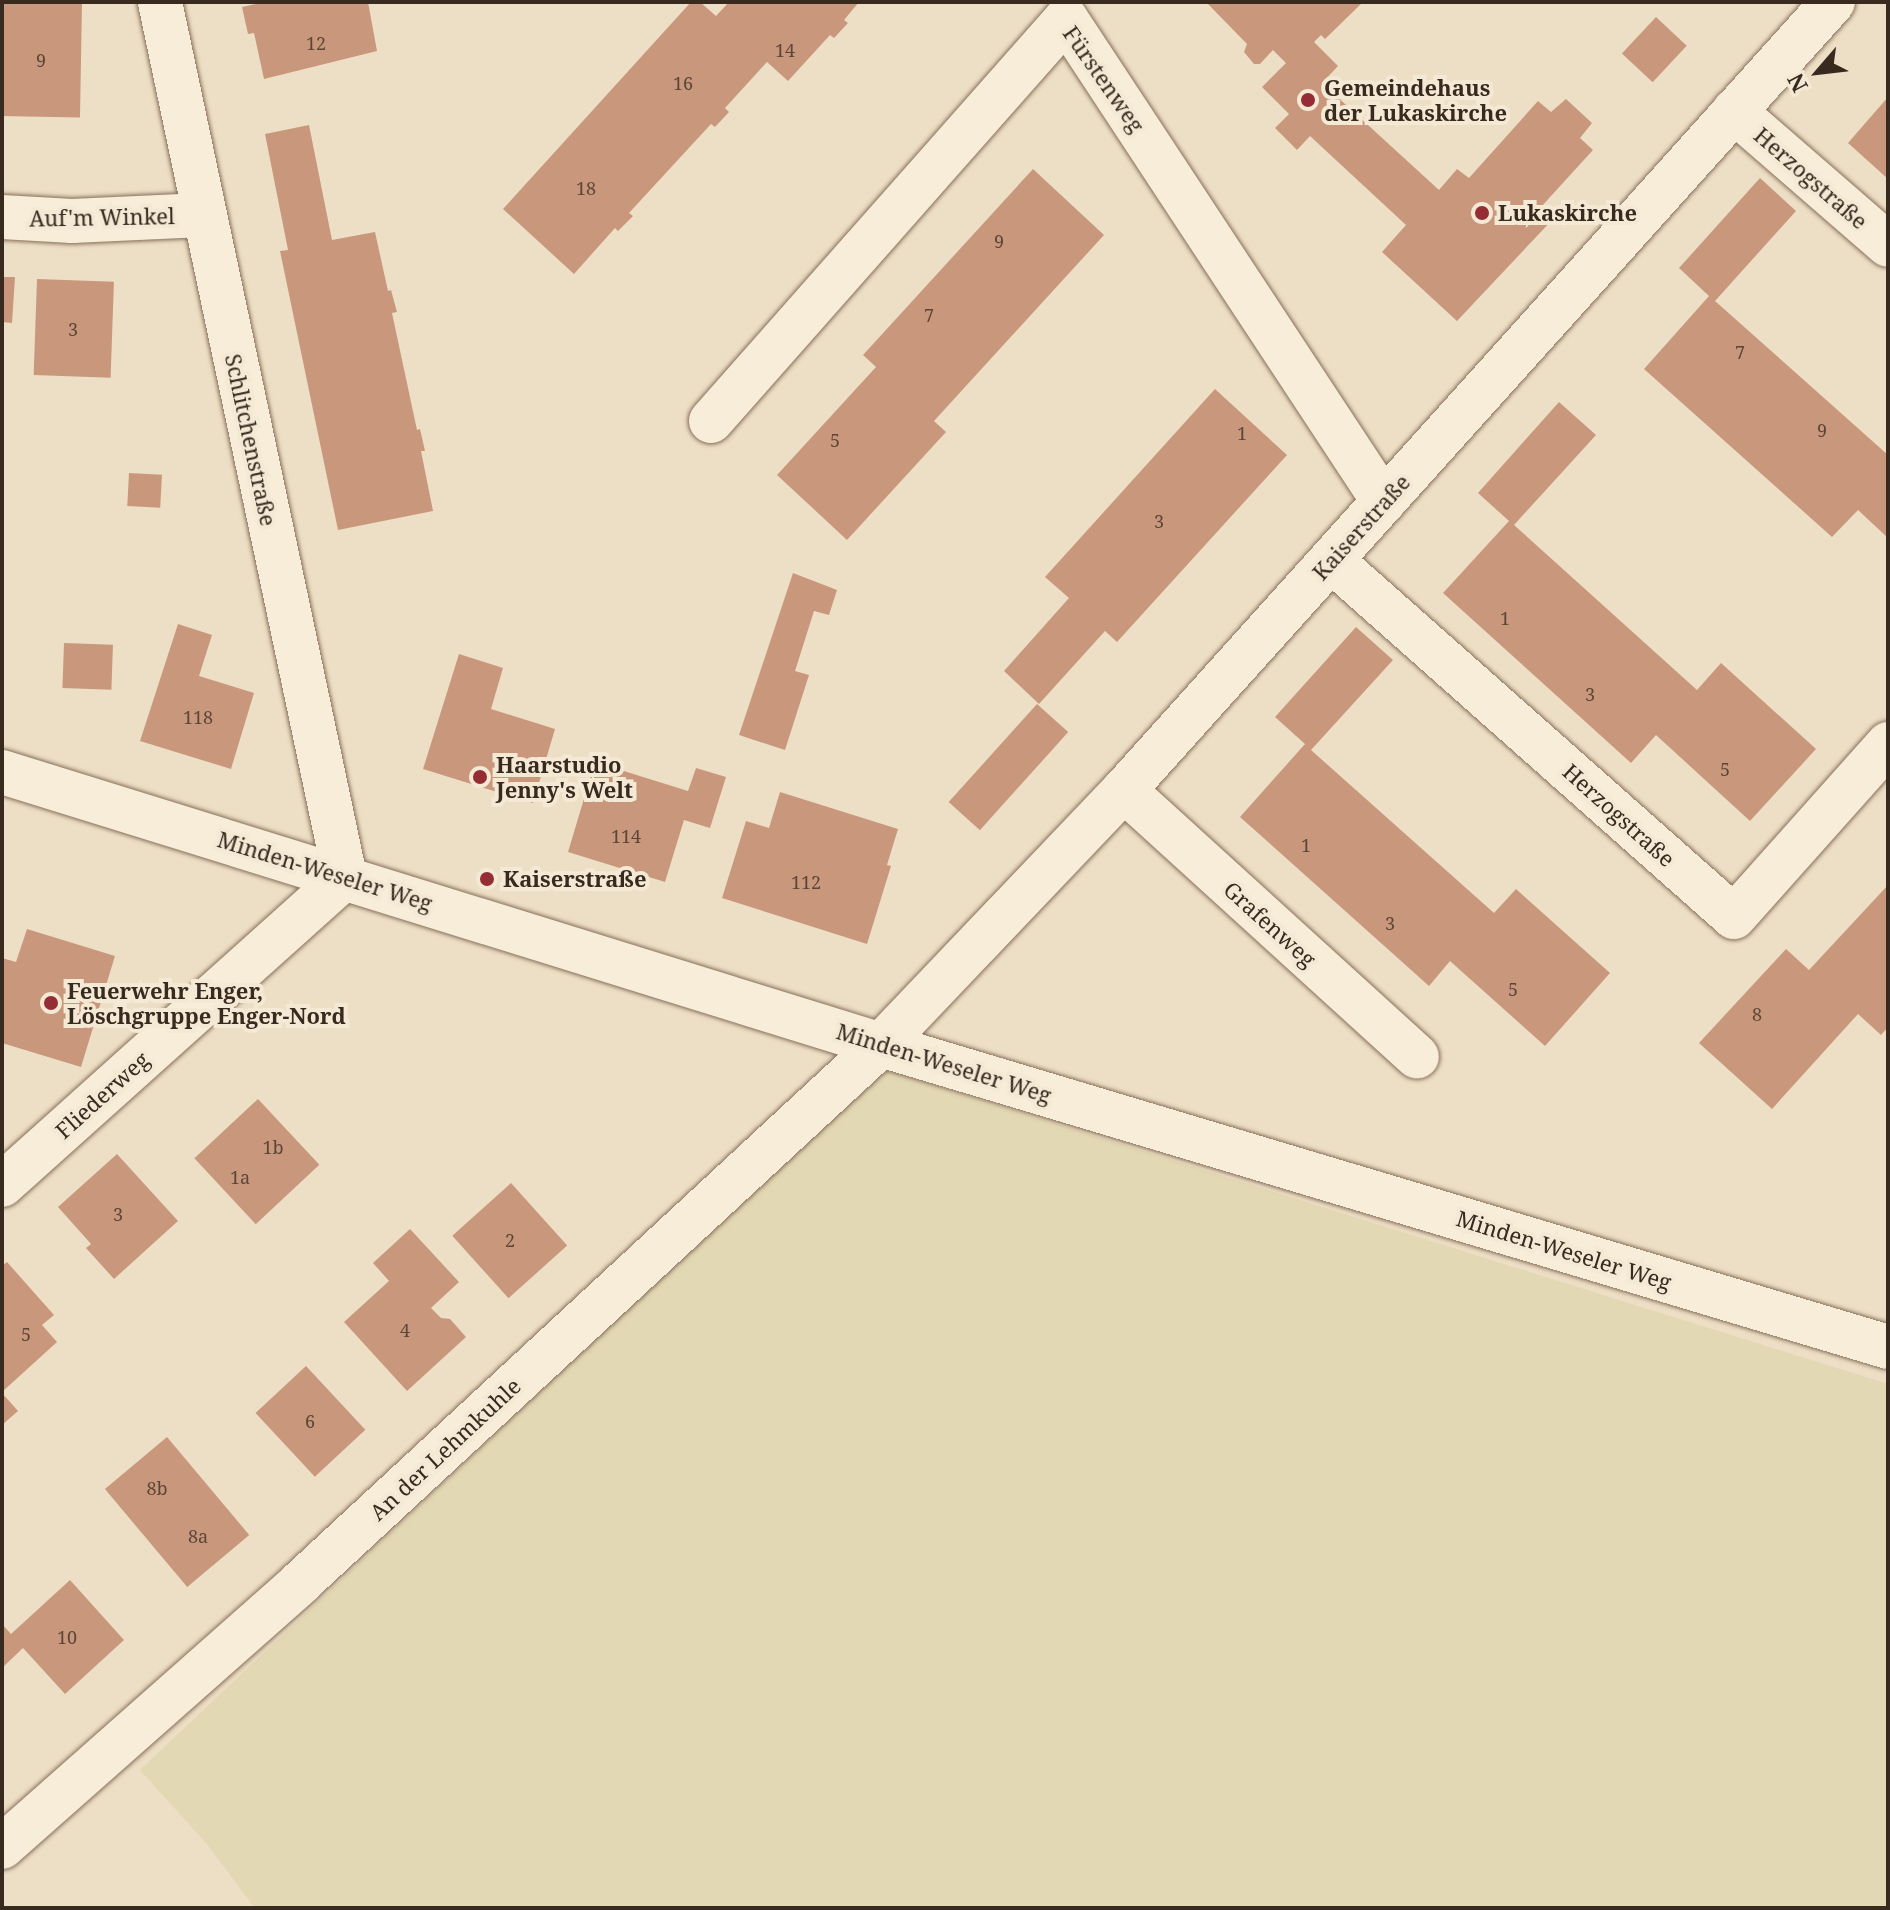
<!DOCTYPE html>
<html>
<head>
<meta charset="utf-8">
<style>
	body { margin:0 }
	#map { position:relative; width:1890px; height:1910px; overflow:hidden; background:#eddfc5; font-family:"Noto Serif",serif }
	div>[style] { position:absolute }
	.farmland>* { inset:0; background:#e2d8b3 }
	.building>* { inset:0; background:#c9987c; transform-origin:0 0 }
	.roads { filter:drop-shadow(0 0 2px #87705c) drop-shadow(0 0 2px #87705c) }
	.street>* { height:44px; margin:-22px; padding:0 22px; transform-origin:22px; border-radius:22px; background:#f8edd8 }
	.secondary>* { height:44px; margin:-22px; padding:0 22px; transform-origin:22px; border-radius:22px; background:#f8edd8 }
	.dots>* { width:22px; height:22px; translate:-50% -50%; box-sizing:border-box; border:4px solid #f4e9d4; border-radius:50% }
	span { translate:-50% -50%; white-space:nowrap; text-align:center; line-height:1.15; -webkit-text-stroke:8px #f4e9d4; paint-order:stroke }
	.number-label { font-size:18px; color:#5c4636 }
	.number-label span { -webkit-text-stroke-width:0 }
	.street-label { font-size:22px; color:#382a1f }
	.poi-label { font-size:22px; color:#382a1f; font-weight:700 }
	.left { translate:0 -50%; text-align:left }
	.frame { position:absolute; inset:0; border:4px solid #382a1f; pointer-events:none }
	.north { position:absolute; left:1778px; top:32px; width:80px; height:80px; -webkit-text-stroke:6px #f4e9d4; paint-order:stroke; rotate:242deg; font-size:22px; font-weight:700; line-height:32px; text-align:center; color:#382a1f }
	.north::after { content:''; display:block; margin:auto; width:28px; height:36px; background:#382a1f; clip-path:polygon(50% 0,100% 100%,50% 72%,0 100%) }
</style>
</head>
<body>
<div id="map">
	<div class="farmland">
		<div style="clip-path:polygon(881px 1069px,1888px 1384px,1888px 1908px,255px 1908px,206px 1843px,140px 1770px)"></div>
	</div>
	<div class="building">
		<div style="left:2px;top:2px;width:80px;height:114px;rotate:1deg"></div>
		<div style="clip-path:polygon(265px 2px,368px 2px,377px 51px,264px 79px,254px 33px,248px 34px,242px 7px)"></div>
		<div style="clip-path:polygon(691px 2px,700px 2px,716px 16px,729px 2px,859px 2px,844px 20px,848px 23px,834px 38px,830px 35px,788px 81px,767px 62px,725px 108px,729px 112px,715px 127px,711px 124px,629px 213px,633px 216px,618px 231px,615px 228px,574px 274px,503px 209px)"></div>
		<div style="clip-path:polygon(1206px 2px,1363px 2px,1325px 39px,1321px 35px,1314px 42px,1338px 66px,1322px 83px,1439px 190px,1457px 169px,1469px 178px,1538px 101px,1551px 112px,1566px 99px,1592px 123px,1580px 138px,1593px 150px,1541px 207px,1554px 218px,1457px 321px,1382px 252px,1406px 225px,1310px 136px,1297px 150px,1275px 128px,1289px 114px,1262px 87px,1286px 63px,1273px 50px,1260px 64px,1254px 64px,1244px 52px,1247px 44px)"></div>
		<div style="left:1656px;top:17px;width:42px;height:50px;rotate:43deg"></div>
		<div style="clip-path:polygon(1888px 97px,1888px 179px,1848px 143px)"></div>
		<div style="clip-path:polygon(309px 125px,332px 240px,375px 232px,388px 291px,391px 290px,397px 312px,392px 313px,417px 430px,420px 429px,425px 451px,421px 451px,433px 511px,338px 530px,280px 251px,288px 250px,265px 134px)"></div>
		<div style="clip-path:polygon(1033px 169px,1104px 235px,934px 421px,946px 432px,847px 540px,777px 475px,876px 367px,863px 355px)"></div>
		<div style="clip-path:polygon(1760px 178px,1796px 211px,1715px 301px,1888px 455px,1888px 538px,1858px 510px,1832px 537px,1644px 369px,1709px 296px,1679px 268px)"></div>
		<div style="clip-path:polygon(2px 277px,15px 277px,12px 323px,2px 322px)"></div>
		<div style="left:37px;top:279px;width:77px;height:96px;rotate:2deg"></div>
		<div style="clip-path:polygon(1215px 389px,1287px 455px,1117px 642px,1105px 631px,1039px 704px,1004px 671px,1069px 598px,1045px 577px)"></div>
		<div style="clip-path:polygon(1559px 402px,1596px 435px,1514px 525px,1697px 690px,1721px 663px,1816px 749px,1750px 821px,1656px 735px,1631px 763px,1443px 593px,1509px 521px,1478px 493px)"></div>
		<div style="left:129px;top:473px;width:33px;height:33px;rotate:3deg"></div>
		<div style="clip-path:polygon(793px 573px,837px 590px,829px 615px,814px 611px,795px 671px,809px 675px,785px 750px,739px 735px)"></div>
		<div style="clip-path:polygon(178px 624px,212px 635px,199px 676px,254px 693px,231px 769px,140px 741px)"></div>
		<div style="clip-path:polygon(1356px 627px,1393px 660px,1311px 750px,1494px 913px,1516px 889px,1610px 973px,1545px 1046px,1450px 961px,1429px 986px,1240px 817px,1305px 744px,1275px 717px)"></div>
		<div style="left:64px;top:643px;width:49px;height:45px;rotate:2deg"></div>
		<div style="clip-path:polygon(459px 654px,503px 668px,491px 709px,555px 729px,533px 803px,423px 769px)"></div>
		<div style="left:1037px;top:704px;width:42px;height:132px;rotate:42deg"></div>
		<div style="clip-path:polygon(595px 762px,688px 791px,696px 768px,726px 777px,710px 828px,684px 820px,665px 882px,568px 852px)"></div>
		<div style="clip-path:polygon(780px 792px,898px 829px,887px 865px,891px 866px,867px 944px,722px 898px,746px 821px,769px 828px)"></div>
		<div style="clip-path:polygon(1888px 885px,1888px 1027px,1881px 1035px,1858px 1014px,1772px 1109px,1699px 1043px,1786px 949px,1809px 970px)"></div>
		<div style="clip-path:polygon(27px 929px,115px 956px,81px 1067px,2px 1043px,2px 958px,16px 962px)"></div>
		<div style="left:258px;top:1099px;width:90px;height:87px;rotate:47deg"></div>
		<div style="clip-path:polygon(117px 1154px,178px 1221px,114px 1279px,86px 1248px,91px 1244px,58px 1207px)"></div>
		<div style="left:511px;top:1183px;width:84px;height:79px;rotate:48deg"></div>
		<div style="clip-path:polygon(410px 1229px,459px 1282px,431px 1308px,441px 1318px,450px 1319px,466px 1337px,407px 1391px,344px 1322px,389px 1281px,373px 1263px)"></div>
		<div style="clip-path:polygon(7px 1262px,54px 1315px,42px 1325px,57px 1342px,2px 1392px,2px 1266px)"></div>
		<div style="left:306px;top:1366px;width:87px;height:69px;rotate:47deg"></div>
		<div style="clip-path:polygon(2px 1393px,18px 1411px,2px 1425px)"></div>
		<div style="left:167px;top:1437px;width:128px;height:81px;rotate:50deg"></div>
		<div style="clip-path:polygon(70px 1580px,124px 1640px,65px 1694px,23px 1648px,2px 1668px,2px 1624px,11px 1634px)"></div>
	</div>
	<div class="roads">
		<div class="street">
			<div style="left:1734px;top:111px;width:204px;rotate:41deg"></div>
			<div style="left:2px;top:217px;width:70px;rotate:3.3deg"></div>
			<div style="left:72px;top:221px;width:131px;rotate:-2.6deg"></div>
			<div style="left:711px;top:421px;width:536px;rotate:-48.55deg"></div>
			<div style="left:1066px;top:19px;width:578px;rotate:56.64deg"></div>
			<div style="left:1331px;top:560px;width:538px;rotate:41.54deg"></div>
			<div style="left:1734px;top:917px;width:232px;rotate:-48.3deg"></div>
			<div style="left:1124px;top:790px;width:396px;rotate:42.3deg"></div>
			<div style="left:2px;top:1185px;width:461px;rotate:-41.9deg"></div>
			<div style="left:345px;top:877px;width:894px;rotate:-101.94deg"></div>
			<div style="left:2px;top:1847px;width:398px;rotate:-41.5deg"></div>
			<div style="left:300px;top:1583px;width:792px;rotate:-42.8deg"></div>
			<div style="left:881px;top:1045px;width:352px;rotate:-46.4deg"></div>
			<div style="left:1124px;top:790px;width:1060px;rotate:-48.02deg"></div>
		</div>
		<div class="secondary">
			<div style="left:2px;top:772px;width:920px;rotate:17.25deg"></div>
			<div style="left:881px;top:1045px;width:1051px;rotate:16.69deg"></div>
		</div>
	</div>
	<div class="dots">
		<div style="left:1308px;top:100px;background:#942e34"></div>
		<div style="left:1482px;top:213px;background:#942e34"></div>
		<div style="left:480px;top:777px;background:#942e34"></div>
		<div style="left:487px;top:879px;background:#942e34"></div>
		<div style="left:51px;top:1003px;background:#942e34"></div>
	</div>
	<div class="number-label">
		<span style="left:316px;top:43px">12</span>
		<span style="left:785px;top:50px">14</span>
		<span style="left:41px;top:60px">9</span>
		<span style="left:683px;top:83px">16</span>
		<span style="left:586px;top:188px">18</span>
		<span style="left:999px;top:241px">9</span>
		<span style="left:929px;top:315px">7</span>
		<span style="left:73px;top:329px">3</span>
		<span style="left:1740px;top:352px">7</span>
		<span style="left:1822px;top:430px">9</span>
		<span style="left:1242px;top:433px">1</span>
		<span style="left:835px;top:440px">5</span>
		<span style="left:1159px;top:521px">3</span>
		<span style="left:1505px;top:618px">1</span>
		<span style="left:1590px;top:694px">3</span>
		<span style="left:198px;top:717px">118</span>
		<span style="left:1725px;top:769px">5</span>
		<span style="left:626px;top:836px">114</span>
		<span style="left:1306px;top:845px">1</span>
		<span style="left:806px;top:882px">112</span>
		<span style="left:1390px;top:923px">3</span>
		<span style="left:1513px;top:989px">5</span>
		<span style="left:1757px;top:1014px">8</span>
		<span style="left:273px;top:1147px">1b</span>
		<span style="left:240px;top:1177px">1a</span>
		<span style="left:118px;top:1214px">3</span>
		<span style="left:510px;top:1240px">2</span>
		<span style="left:405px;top:1330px">4</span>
		<span style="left:26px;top:1334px">5</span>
		<span style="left:310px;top:1421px">6</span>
		<span style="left:157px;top:1488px">8b</span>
		<span style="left:198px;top:1536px">8a</span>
		<span style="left:67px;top:1637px">10</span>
	</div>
	<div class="street-label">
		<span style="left:1104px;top:79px;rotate:55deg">Fürstenweg</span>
		<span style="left:1811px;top:178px;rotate:41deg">Herzogstraße</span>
		<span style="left:102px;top:217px;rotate:-1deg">Auf'm Winkel</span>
		<span style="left:251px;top:440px;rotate:78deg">Schlitchenstraße</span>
		<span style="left:1361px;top:527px;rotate:-48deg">Kaiserstraße</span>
		<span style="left:1619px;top:815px;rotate:42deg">Herzogstraße</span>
		<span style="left:325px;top:871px;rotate:17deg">Minden-Weseler Weg</span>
		<span style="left:1270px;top:924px;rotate:42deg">Grafenweg</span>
		<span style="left:944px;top:1063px;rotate:17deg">Minden-Weseler Weg</span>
		<span style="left:102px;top:1095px;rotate:-42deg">Fliederweg</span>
		<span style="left:1564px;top:1250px;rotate:17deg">Minden-Weseler Weg</span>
		<span style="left:445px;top:1449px;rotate:-43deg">An der Lehmkuhle</span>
	</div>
	<div class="poi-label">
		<span class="left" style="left:1324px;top:100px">Gemeindehaus<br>der Lukaskirche</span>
		<span class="left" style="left:1498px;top:213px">Lukaskirche</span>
		<span class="left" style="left:496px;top:777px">Haarstudio<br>Jenny's Welt</span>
		<span class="left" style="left:503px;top:879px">Kaiserstraße</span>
		<span class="left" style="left:67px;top:1003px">Feuerwehr Enger,<br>Löschgruppe Enger-Nord</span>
	</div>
	<div class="frame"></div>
	<div class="north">N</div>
</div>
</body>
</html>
